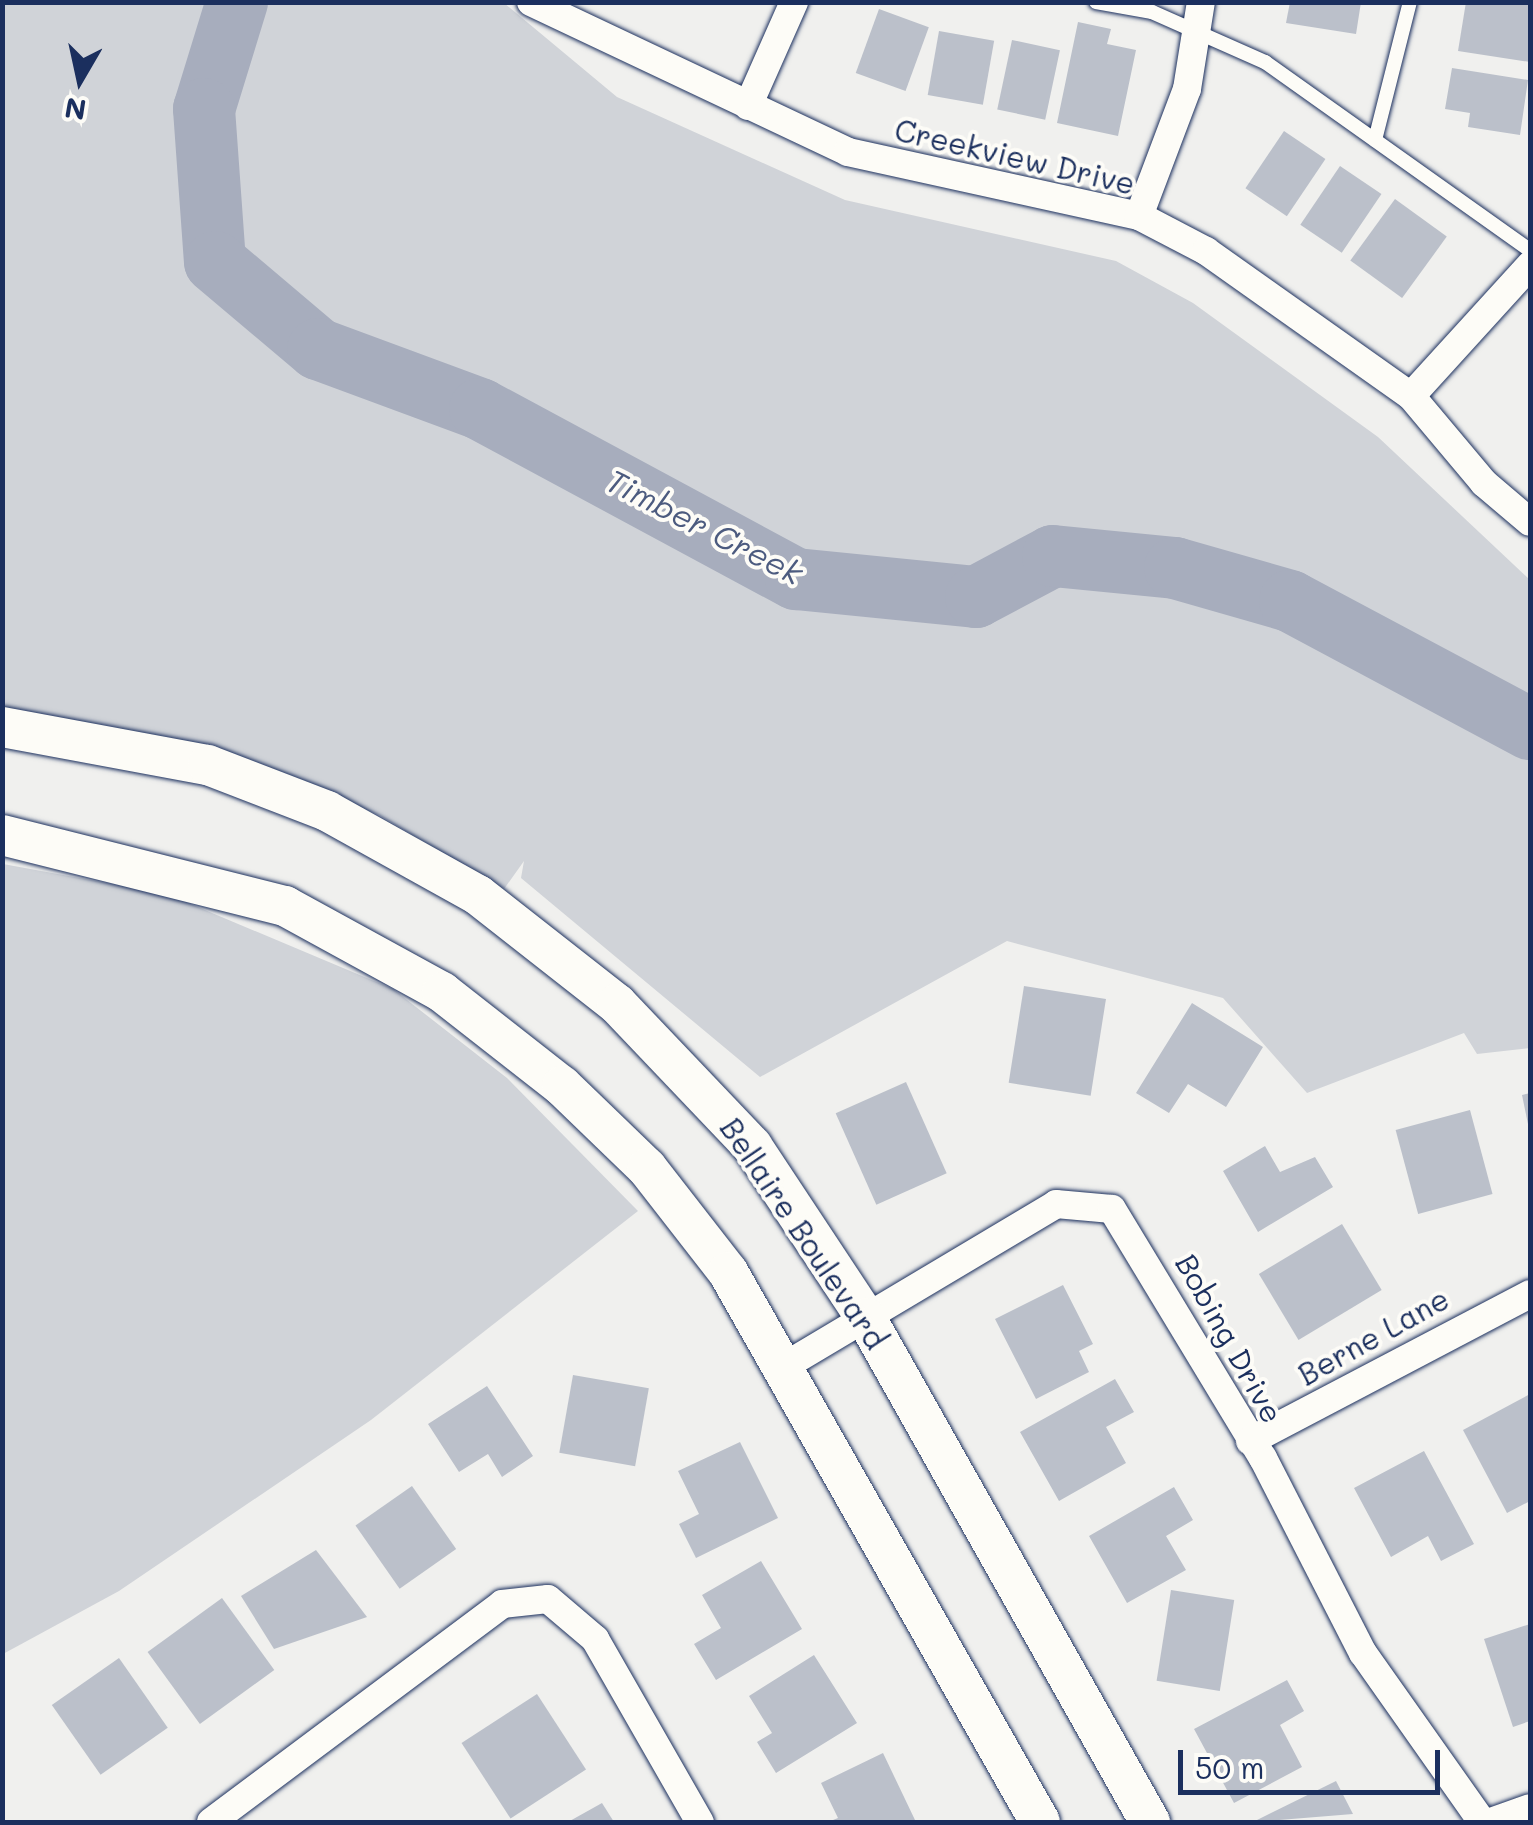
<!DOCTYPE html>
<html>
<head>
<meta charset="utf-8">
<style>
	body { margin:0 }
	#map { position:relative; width:1533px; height:1825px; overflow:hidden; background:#f0f0ee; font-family:Mali,sans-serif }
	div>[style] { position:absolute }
	.green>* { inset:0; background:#d0d3d8 }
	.river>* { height:62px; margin:-31px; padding:0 31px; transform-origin:31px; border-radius:31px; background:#a7adbd }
	.building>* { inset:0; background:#bbc0ca; transform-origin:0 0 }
	.roads { filter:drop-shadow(0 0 2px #1b2f5e) drop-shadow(0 0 2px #1b2f5e) }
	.service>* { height:14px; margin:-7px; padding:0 7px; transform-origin:7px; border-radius:7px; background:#fdfcf7 }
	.minor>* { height:28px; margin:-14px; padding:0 14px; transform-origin:14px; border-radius:14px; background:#fdfcf7 }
	.secondary>* { height:40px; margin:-20px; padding:0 20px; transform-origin:20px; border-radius:20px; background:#fdfcf7 }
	span { translate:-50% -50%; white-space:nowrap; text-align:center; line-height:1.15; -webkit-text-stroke:8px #fdfcf7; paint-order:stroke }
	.street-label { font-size:30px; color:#1b2f5e }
	.water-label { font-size:32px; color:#4c5b7f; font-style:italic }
	.frame { position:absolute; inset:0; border:5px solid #1b2f5e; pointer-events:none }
	.north { position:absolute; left:30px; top:30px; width:100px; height:100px; -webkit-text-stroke:8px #fdfcf7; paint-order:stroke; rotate:189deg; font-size:28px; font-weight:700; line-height:40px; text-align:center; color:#1b2f5e }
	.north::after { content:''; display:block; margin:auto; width:35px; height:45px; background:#1b2f5e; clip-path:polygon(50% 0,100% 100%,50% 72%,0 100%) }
	.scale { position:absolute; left:1178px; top:1750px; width:262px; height:45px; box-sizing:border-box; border:5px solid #1b2f5e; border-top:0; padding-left:12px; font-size:30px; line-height:35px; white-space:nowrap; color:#1b2f5e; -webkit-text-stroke:8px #fdfcf7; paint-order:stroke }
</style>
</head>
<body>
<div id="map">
	<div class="green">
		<div style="clip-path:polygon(2px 3px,504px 3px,617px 97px,845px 200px,1116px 261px,1193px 303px,1378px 437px,1530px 580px,1530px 1048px,1477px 1054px,1464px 1033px,1307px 1093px,1223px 998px,1007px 941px,760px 1077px,521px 878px,524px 861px,504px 889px,379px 815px,223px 751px,3px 709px)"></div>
		<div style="clip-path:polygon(3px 864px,167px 894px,393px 989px,507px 1078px,638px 1211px,371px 1420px,119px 1591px,3px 1654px)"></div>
	</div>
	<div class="river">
		<div style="left:237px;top:2px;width:112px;rotate:107.1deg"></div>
		<div style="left:204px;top:109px;width:153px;rotate:85.9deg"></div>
		<div style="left:215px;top:262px;width:135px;rotate:40.2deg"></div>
		<div style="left:318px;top:349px;width:173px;rotate:20.3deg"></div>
		<div style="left:480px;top:409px;width:359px;rotate:28.3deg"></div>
		<div style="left:796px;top:579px;width:181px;rotate:5.7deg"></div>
		<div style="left:976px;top:597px;width:87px;rotate:-28deg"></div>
		<div style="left:1053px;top:556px;width:123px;rotate:5.6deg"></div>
		<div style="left:1175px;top:568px;width:120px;rotate:16deg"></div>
		<div style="left:1290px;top:601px;width:272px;rotate:28.1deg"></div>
	</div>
	<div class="building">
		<div style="clip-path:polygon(1290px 2px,1361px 2px,1356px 34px,1286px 23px)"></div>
		<div style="clip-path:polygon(1466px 2px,1530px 2px,1530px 62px,1458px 51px)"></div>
		<div style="left:879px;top:9px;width:53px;height:68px;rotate:20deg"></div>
		<div style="clip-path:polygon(1078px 22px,1111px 29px,1107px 44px,1136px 50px,1118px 136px,1057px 123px)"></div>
		<div style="left:939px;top:31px;width:56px;height:65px;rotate:10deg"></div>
		<div style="left:1012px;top:40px;width:49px;height:71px;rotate:12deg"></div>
		<div style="clip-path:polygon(1452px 68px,1528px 80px,1520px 135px,1468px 127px,1470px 113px,1445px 109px)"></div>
		<div style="left:1284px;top:131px;width:50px;height:69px;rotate:34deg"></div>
		<div style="left:1340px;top:166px;width:50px;height:71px;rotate:34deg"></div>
		<div style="left:1395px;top:199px;width:64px;height:76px;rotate:36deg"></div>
		<div style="left:1024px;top:986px;width:83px;height:98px;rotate:9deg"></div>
		<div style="clip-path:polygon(1192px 1003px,1263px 1047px,1226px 1107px,1188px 1084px,1169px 1113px,1136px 1093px)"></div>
		<div style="left:906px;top:1082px;width:100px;height:77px;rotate:66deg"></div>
		<div style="clip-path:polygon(1530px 1093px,1530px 1128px,1529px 1129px,1522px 1095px)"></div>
		<div style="left:1470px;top:1110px;width:87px;height:77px;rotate:75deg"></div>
		<div style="clip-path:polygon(1265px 1146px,1280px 1172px,1315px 1157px,1333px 1187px,1258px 1232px,1223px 1171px)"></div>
		<div style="left:1342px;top:1224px;width:77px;height:97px;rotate:59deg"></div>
		<div style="clip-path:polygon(1063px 1285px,1093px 1344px,1079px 1351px,1089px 1372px,1036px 1399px,995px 1319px)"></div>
		<div style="left:573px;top:1375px;width:77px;height:79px;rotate:10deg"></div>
		<div style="clip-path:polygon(1115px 1379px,1134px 1412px,1106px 1427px,1126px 1463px,1059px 1501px,1020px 1432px)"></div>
		<div style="clip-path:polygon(487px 1386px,533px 1456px,502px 1477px,488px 1454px,459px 1472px,428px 1424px)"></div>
		<div style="clip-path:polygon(1530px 1394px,1530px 1501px,1507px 1513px,1463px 1430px)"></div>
		<div style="clip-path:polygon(740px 1442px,778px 1518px,696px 1558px,679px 1524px,699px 1514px,678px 1471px)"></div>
		<div style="clip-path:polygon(1424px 1451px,1474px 1544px,1441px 1561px,1428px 1536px,1391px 1557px,1354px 1488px)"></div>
		<div style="left:412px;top:1486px;width:77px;height:69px;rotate:55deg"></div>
		<div style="clip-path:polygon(1174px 1487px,1193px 1520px,1166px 1536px,1186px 1570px,1127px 1603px,1089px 1536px)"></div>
		<div style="clip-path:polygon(316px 1550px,367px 1617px,274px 1649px,241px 1596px)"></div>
		<div style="clip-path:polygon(761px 1561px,802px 1629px,716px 1680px,694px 1644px,721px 1628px,702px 1595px)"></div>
		<div style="left:1171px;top:1590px;width:64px;height:92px;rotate:9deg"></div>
		<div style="left:222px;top:1598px;width:89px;height:92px;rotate:54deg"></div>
		<div style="clip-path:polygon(1530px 1624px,1530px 1721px,1513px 1727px,1484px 1639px)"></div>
		<div style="clip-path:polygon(814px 1655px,857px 1723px,776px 1773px,757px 1742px,772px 1733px,749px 1696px)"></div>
		<div style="left:119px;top:1658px;width:85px;height:82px;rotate:55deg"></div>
		<div style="clip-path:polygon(1287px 1680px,1304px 1711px,1280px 1725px,1302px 1767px,1234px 1803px,1194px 1729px)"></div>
		<div style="left:537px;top:1694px;width:90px;height:90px;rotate:57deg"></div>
		<div style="clip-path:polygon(883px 1753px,915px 1820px,828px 1822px,838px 1818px,821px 1783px)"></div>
		<div style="clip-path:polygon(1336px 1781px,1353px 1814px,1253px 1822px)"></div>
		<div style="clip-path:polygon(602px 1803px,614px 1822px,568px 1822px)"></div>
	</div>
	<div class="roads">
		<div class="service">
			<div style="left:1096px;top:2px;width:57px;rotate:10.1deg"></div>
			<div style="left:1152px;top:12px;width:124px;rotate:23.9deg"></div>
			<div style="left:1265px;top:62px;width:325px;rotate:35.4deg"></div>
			<div style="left:1375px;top:140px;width:142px;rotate:-75.8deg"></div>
		</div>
		<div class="minor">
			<div style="left:531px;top:2px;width:351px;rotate:25.3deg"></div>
			<div style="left:848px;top:152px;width:298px;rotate:12.4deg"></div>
			<div style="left:1139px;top:216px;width:76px;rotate:27.6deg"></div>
			<div style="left:1206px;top:251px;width:251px;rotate:35.3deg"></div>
			<div style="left:1411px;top:396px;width:114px;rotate:50deg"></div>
			<div style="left:1484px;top:483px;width:60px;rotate:40.3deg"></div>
			<div style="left:748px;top:106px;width:114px;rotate:-66.1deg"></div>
			<div style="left:1139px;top:216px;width:136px;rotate:-69.3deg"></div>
			<div style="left:1187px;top:89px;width:88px;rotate:-80.9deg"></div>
			<div style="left:1411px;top:396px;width:177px;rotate:-47.7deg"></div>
			<div style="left:783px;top:1367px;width:318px;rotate:-30.8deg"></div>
			<div style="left:1056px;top:1204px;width:56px;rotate:5.1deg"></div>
			<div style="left:1112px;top:1209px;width:291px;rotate:58.8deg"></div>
			<div style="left:1263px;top:1458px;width:219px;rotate:62.9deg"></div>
			<div style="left:1363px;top:1653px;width:207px;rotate:54.8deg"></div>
			<div style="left:1250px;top:1441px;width:316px;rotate:-27.7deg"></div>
			<div style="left:211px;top:1822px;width:364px;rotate:-36.8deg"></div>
			<div style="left:502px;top:1604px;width:46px;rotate:-6.2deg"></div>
			<div style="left:548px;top:1599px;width:62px;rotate:40.4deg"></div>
			<div style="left:595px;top:1639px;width:211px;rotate:60.2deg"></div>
			<div style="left:1491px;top:1822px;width:41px;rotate:-19.7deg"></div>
		</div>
		<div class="secondary">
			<div style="left:2px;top:727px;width:209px;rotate:10.5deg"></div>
			<div style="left:208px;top:765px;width:128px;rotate:21.1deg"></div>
			<div style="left:327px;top:811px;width:173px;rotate:29.1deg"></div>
			<div style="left:478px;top:895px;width:177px;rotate:38.1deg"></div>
			<div style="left:617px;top:1004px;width:196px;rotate:46.4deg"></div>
			<div style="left:752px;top:1146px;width:206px;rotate:56.5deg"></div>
			<div style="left:866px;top:1318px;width:579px;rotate:60.6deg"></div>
			<div style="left:2px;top:835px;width:292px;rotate:14.1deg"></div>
			<div style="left:285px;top:906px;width:179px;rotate:28.7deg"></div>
			<div style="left:442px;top:992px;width:152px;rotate:38.1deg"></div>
			<div style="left:562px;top:1086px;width:118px;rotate:44deg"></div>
			<div style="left:647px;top:1168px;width:132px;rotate:52.1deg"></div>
			<div style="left:728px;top:1272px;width:632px;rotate:60.43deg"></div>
		</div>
	</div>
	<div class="street-label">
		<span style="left:1015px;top:156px;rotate:13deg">Creekview Drive</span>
		<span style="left:804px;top:1233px;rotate:56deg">Bellaire Boulevard</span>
		<span style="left:1373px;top:1336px;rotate:-29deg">Berne Lane</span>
		<span style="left:1230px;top:1338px;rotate:61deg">Bobing Drive</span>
	</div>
	<div class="water-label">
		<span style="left:705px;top:526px;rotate:27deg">Timber Creek</span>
	</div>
	<div class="frame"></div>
	<div class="north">N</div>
	<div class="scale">50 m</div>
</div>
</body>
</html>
